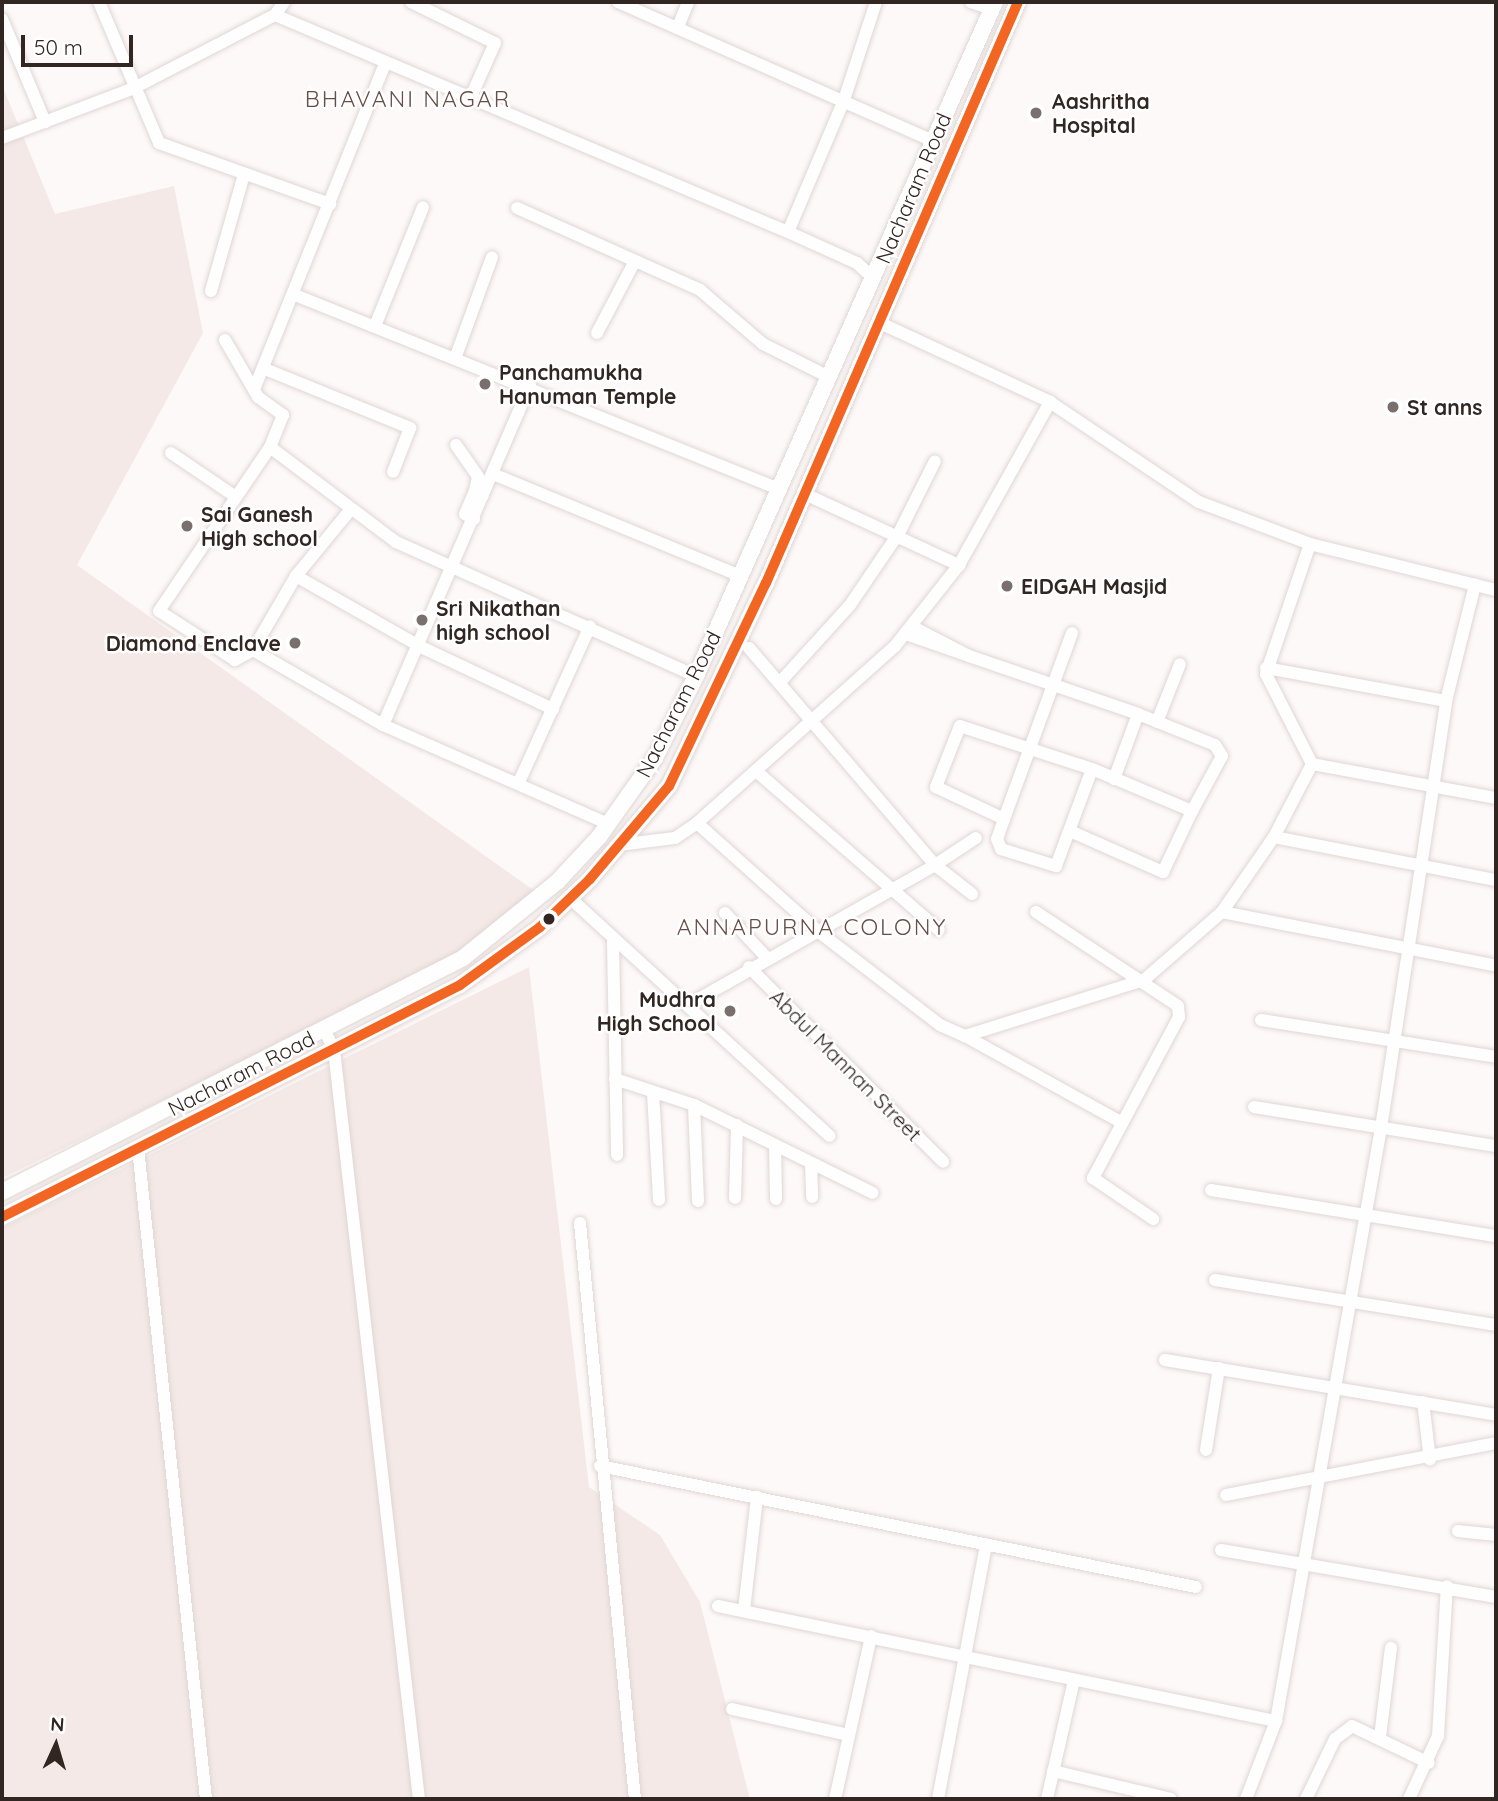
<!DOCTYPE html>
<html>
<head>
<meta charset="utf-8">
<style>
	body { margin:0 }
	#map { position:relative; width:1498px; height:1801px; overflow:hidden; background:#fdf9f8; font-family:Quicksand,sans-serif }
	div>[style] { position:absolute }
	.built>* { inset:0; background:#f4e9e6 }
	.roads { filter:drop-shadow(0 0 2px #dfd6d4) drop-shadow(0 0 2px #dfd6d4) }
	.minor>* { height:12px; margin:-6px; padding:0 6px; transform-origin:6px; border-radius:6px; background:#fffefe }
	.secondary>* { height:16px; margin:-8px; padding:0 8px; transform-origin:8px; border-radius:8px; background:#fffefe }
	.bus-1>* { height:10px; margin:-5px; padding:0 5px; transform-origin:5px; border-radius:5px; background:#f26522 }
	.dots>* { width:19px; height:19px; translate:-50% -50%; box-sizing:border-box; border:4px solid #fff; border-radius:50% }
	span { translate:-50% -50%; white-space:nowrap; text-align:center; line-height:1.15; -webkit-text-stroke:5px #fff; paint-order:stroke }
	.poi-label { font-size:21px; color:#322622; font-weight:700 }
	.left { translate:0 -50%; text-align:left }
	.right { translate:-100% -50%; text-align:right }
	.street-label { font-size:21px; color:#322622 }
	.neighbourhood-label { font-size:23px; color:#694e46; letter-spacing:2px }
	.frame { position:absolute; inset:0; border:4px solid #322622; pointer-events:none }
	.north { position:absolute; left:21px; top:1710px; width:70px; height:70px; -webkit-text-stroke:5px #fff; paint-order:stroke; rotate:4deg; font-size:19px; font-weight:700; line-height:28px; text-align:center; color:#322622 }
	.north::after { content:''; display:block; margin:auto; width:24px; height:32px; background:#322622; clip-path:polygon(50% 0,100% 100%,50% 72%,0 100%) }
	.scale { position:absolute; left:21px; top:35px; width:112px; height:32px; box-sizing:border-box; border:4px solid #322622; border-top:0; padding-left:9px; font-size:21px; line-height:24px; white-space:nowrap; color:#322622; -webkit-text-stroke:5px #fff; paint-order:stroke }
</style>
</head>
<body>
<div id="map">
	<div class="built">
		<div style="clip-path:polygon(2px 85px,55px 214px,174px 186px,203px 333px,77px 565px,543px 897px,433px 969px,2px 1178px)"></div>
		<div style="clip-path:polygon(529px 967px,589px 1487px,660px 1535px,700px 1602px,750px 1799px,2px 1799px,2px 1228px)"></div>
	</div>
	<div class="roads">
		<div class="minor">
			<div style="left:99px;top:2px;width:153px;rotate:66.9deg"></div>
			<div style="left:159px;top:143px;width:182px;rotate:19.6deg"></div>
			<div style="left:411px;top:2px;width:93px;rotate:26deg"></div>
			<div style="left:495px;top:43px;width:61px;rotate:114.1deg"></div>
			<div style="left:618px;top:2px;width:342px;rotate:23.8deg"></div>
			<div style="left:971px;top:2px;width:21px;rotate:19deg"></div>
			<div style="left:275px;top:15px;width:557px;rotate:22.93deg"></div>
			<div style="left:788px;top:232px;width:76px;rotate:24.2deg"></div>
			<div style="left:857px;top:263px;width:23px;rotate:43deg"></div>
			<div style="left:2px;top:19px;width:112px;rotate:67.3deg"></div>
			<div style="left:678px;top:27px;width:27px;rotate:-68deg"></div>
			<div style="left:2px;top:138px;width:139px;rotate:-20.7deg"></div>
			<div style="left:132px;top:89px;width:161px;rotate:-27.4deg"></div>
			<div style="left:275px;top:15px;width:16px;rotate:-55deg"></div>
			<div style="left:517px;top:208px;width:201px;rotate:24.1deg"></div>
			<div style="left:700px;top:290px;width:83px;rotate:40.6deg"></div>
			<div style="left:763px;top:344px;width:74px;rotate:26.6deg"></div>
			<div style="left:788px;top:232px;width:143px;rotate:-67deg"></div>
			<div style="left:844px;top:100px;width:103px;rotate:-71.9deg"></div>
			<div style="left:211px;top:291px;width:122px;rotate:-74.2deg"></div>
			<div style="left:295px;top:295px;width:521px;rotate:21.84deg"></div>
			<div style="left:878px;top:322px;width:190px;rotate:24.9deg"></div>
			<div style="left:1050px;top:402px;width:179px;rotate:33.9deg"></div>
			<div style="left:1199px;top:502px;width:119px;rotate:20.7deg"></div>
			<div style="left:1310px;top:544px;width:192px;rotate:13.9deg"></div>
			<div style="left:375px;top:326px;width:128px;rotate:-68deg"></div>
			<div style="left:597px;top:333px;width:81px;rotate:-62.2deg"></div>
			<div style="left:225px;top:340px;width:66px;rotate:59.9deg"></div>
			<div style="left:258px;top:397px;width:31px;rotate:36deg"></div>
			<div style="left:283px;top:415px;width:35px;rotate:112deg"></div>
			<div style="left:456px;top:356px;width:105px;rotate:-70deg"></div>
			<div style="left:265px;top:369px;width:157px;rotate:22.1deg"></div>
			<div style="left:410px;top:428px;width:47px;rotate:111.1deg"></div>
			<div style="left:255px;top:387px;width:349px;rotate:-68.1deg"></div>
			<div style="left:456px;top:445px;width:39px;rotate:55deg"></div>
			<div style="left:478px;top:477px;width:14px;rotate:102deg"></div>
			<div style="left:475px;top:491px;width:9px;rotate:32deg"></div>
			<div style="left:171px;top:453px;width:78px;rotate:34.1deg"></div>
			<div style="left:493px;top:474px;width:267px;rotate:22.4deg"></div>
			<div style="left:805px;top:494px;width:170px;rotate:24.8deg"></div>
			<div style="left:351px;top:509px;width:87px;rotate:129.4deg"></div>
			<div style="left:296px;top:576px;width:86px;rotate:120.2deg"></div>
			<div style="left:253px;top:650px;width:150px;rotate:30deg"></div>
			<div style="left:383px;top:725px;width:246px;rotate:23.7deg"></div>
			<div style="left:474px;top:519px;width:10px;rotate:-151deg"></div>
			<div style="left:465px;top:514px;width:25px;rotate:-67deg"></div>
			<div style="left:1310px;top:544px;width:137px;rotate:108.7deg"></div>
			<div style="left:1266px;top:674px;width:101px;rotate:62.9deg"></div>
			<div style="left:1312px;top:764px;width:187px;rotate:10.5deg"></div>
			<div style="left:296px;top:576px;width:144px;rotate:29.6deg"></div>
			<div style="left:421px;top:647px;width:146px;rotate:25.2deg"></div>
			<div style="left:906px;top:634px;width:67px;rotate:19.2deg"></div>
			<div style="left:969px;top:656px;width:63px;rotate:-152.6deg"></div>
			<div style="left:749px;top:648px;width:286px;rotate:49.4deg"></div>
			<div style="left:935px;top:865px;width:49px;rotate:-33.4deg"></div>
			<div style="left:253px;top:650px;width:21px;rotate:151deg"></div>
			<div style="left:235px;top:660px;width:90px;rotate:-147.2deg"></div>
			<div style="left:159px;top:611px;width:198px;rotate:-55.9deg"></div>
			<div style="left:270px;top:447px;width:158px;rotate:37deg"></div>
			<div style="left:396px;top:542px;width:329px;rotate:24.1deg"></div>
			<div style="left:969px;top:656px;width:179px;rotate:18.9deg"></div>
			<div style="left:1138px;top:714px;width:83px;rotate:21.9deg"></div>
			<div style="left:1215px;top:745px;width:13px;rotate:58deg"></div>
			<div style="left:1222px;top:756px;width:63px;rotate:118.6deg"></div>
			<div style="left:1192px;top:811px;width:108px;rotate:-157.2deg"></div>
			<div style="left:1092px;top:769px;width:139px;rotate:-162deg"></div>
			<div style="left:960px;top:726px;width:66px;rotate:111.5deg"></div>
			<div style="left:936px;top:787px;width:75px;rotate:25.2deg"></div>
			<div style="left:1004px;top:819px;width:21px;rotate:109deg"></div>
			<div style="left:997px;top:839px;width:11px;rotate:68deg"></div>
			<div style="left:1001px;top:849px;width:58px;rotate:17.2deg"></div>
			<div style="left:1056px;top:866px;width:103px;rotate:-69.6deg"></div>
			<div style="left:1266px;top:668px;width:183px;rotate:10.4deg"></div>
			<div style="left:782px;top:680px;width:101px;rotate:-47.8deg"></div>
			<div style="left:850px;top:605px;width:87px;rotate:-55.8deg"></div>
			<div style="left:899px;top:533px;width:80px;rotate:-63.4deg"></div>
			<div style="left:1157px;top:722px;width:62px;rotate:-68.4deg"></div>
			<div style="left:383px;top:725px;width:370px;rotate:-66.6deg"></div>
			<div style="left:756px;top:771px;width:242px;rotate:41deg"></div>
			<div style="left:1114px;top:779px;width:69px;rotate:-69.7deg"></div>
			<div style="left:519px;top:782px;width:171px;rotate:-65.5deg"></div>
			<div style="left:1004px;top:819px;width:198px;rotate:-69.9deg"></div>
			<div style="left:697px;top:823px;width:164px;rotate:41.8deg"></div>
			<div style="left:819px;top:932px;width:153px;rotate:37.5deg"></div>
			<div style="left:940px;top:1025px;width:27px;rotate:24deg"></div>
			<div style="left:965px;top:1036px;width:188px;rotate:-17.4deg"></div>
			<div style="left:1144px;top:980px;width:103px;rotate:-41.1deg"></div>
			<div style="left:1222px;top:912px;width:91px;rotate:-55.3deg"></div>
			<div style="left:1274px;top:837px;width:82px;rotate:-62.5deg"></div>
			<div style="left:1070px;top:831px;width:102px;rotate:23.8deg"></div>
			<div style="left:1163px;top:872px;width:68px;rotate:-64.6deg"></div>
			<div style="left:1274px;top:837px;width:226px;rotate:11deg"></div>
			<div style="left:619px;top:845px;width:56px;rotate:-7.1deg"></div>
			<div style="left:675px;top:838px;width:27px;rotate:-34deg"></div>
			<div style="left:697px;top:823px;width:266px;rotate:-41.8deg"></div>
			<div style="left:895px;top:646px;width:103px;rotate:-51.7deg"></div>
			<div style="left:959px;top:565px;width:187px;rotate:-60.8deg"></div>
			<div style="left:570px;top:898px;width:352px;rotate:42.5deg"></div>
			<div style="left:1036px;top:912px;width:170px;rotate:33.5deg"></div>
			<div style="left:1178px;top:1006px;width:11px;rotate:85deg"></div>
			<div style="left:1179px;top:1017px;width:183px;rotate:118.1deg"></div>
			<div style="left:1093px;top:1178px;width:73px;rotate:34.3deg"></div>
			<div style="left:1222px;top:912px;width:279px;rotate:11.1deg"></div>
			<div style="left:725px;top:913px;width:60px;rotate:47deg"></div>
			<div style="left:613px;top:942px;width:213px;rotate:88.9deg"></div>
			<div style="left:749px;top:967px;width:275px;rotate:45.1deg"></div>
			<div style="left:688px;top:1005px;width:284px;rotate:-29.5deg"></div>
			<div style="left:935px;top:865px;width:47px;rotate:38.1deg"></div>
			<div style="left:1261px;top:1020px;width:238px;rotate:8.9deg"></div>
			<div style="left:325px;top:1031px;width:21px;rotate:65deg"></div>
			<div style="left:334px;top:1050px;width:754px;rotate:83.53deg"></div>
			<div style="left:965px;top:1036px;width:176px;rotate:28.9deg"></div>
			<div style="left:615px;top:1079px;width:83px;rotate:18.2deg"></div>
			<div style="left:694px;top:1105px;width:199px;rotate:26.2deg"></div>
			<div style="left:653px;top:1092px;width:108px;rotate:86.8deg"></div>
			<div style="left:694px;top:1105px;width:96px;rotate:87.6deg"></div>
			<div style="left:1254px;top:1107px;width:245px;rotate:9.2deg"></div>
			<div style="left:775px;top:1145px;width:54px;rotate:88.9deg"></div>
			<div style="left:138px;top:1148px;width:655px;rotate:84.04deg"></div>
			<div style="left:811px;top:1163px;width:34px;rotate:88deg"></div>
			<div style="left:1211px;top:1190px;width:289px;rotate:9.2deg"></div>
			<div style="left:735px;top:1198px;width:73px;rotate:-88.4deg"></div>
			<div style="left:580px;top:1223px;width:579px;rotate:84.55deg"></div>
			<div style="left:1215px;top:1280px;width:285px;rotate:9.1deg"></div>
			<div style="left:1165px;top:1360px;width:336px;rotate:9.4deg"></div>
			<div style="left:1423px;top:1402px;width:58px;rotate:83.1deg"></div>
			<div style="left:1206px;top:1450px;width:83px;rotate:-81deg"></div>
			<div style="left:600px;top:1466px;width:608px;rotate:11.48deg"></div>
			<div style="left:1226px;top:1495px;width:275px;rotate:-10.9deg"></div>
			<div style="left:1458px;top:1531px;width:38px;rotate:6deg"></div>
			<div style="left:1221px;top:1550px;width:279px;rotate:9.7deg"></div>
			<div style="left:718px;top:1606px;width:570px;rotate:11.65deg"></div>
			<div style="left:744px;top:1610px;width:114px;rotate:-83.4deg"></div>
			<div style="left:732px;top:1709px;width:119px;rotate:12.6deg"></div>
			<div style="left:1380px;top:1737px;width:90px;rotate:-83deg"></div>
			<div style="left:1053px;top:1771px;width:121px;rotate:13.3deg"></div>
			<div style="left:835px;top:1799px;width:167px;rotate:-77.5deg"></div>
			<div style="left:938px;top:1799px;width:259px;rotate:-79.3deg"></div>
			<div style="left:1047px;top:1799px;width:122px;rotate:-77.2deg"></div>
			<div style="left:1246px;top:1799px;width:84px;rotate:-69deg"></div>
			<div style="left:1276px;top:1721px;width:602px;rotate:-79.96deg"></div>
			<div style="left:1381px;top:1128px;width:432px;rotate:-81.3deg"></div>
			<div style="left:1446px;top:701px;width:120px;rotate:-76deg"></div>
			<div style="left:1306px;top:1799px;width:67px;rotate:-64.2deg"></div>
			<div style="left:1335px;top:1739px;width:21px;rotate:-37deg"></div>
			<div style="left:1352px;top:1726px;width:85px;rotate:25.7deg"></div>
			<div style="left:1409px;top:1799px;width:69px;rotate:-65.3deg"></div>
			<div style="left:1438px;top:1736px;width:150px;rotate:-86.6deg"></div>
		</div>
		<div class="secondary">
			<div style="left:2px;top:1192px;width:517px;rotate:-26.91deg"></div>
			<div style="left:463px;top:958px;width:121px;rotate:-39deg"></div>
			<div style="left:557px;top:882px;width:62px;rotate:-47deg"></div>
			<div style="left:599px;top:837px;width:97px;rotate:-54.7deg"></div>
			<div style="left:655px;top:758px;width:92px;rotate:-63.4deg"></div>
			<div style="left:696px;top:676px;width:737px;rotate:-66.08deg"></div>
			<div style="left:2px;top:1217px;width:513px;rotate:-26.86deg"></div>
			<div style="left:460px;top:985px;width:99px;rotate:-35.9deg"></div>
			<div style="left:540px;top:927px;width:69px;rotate:-43.8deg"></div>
			<div style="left:590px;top:879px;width:122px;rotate:-49.7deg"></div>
			<div style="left:669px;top:786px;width:225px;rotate:-64.5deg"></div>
			<div style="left:766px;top:583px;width:633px;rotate:-66.55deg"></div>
		</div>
	</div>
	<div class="bus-1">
		<div style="left:2px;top:1217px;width:513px;rotate:-26.86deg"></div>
		<div style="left:460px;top:985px;width:99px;rotate:-35.9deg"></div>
		<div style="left:540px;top:927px;width:69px;rotate:-43.8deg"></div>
		<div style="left:590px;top:879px;width:122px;rotate:-49.7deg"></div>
		<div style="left:669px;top:786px;width:225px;rotate:-64.5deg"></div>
		<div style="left:766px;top:583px;width:633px;rotate:-66.55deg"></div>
	</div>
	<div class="dots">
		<div style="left:1036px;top:113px;background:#79706d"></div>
		<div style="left:485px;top:384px;background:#79706d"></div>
		<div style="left:1393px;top:407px;background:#79706d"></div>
		<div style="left:187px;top:526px;background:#79706d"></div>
		<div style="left:1007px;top:586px;background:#79706d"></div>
		<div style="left:422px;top:620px;background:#79706d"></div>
		<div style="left:295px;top:643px;background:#79706d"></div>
		<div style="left:549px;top:919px;background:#322622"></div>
		<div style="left:730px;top:1011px;background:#79706d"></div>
	</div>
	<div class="poi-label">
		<span class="left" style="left:1052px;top:113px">Aashritha<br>Hospital</span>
		<span class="left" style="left:499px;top:384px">Panchamukha<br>Hanuman Temple</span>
		<span class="left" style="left:1407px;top:407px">St anns</span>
		<span class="left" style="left:201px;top:526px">Sai Ganesh<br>High school</span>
		<span class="left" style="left:1021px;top:586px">EIDGAH Masjid</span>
		<span class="left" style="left:436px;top:620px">Sri Nikathan<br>high school</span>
		<span class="right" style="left:281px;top:643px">Diamond Enclave</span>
		<span class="right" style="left:716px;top:1011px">Mudhra<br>High School</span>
	</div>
	<div class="street-label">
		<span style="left:913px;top:188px;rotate:-67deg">Nacharam Road</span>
		<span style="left:678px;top:704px;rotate:-63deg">Nacharam Road</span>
		<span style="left:846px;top:1065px;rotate:45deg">Abdul Mannan Street</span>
		<span style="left:241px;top:1073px;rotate:-27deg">Nacharam Road</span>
	</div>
	<div class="neighbourhood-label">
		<span style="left:408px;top:99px">BHAVANI NAGAR</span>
		<span style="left:812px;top:927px">ANNAPURNA COLONY</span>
	</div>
	<div class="frame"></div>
	<div class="north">N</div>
	<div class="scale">50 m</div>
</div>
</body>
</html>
